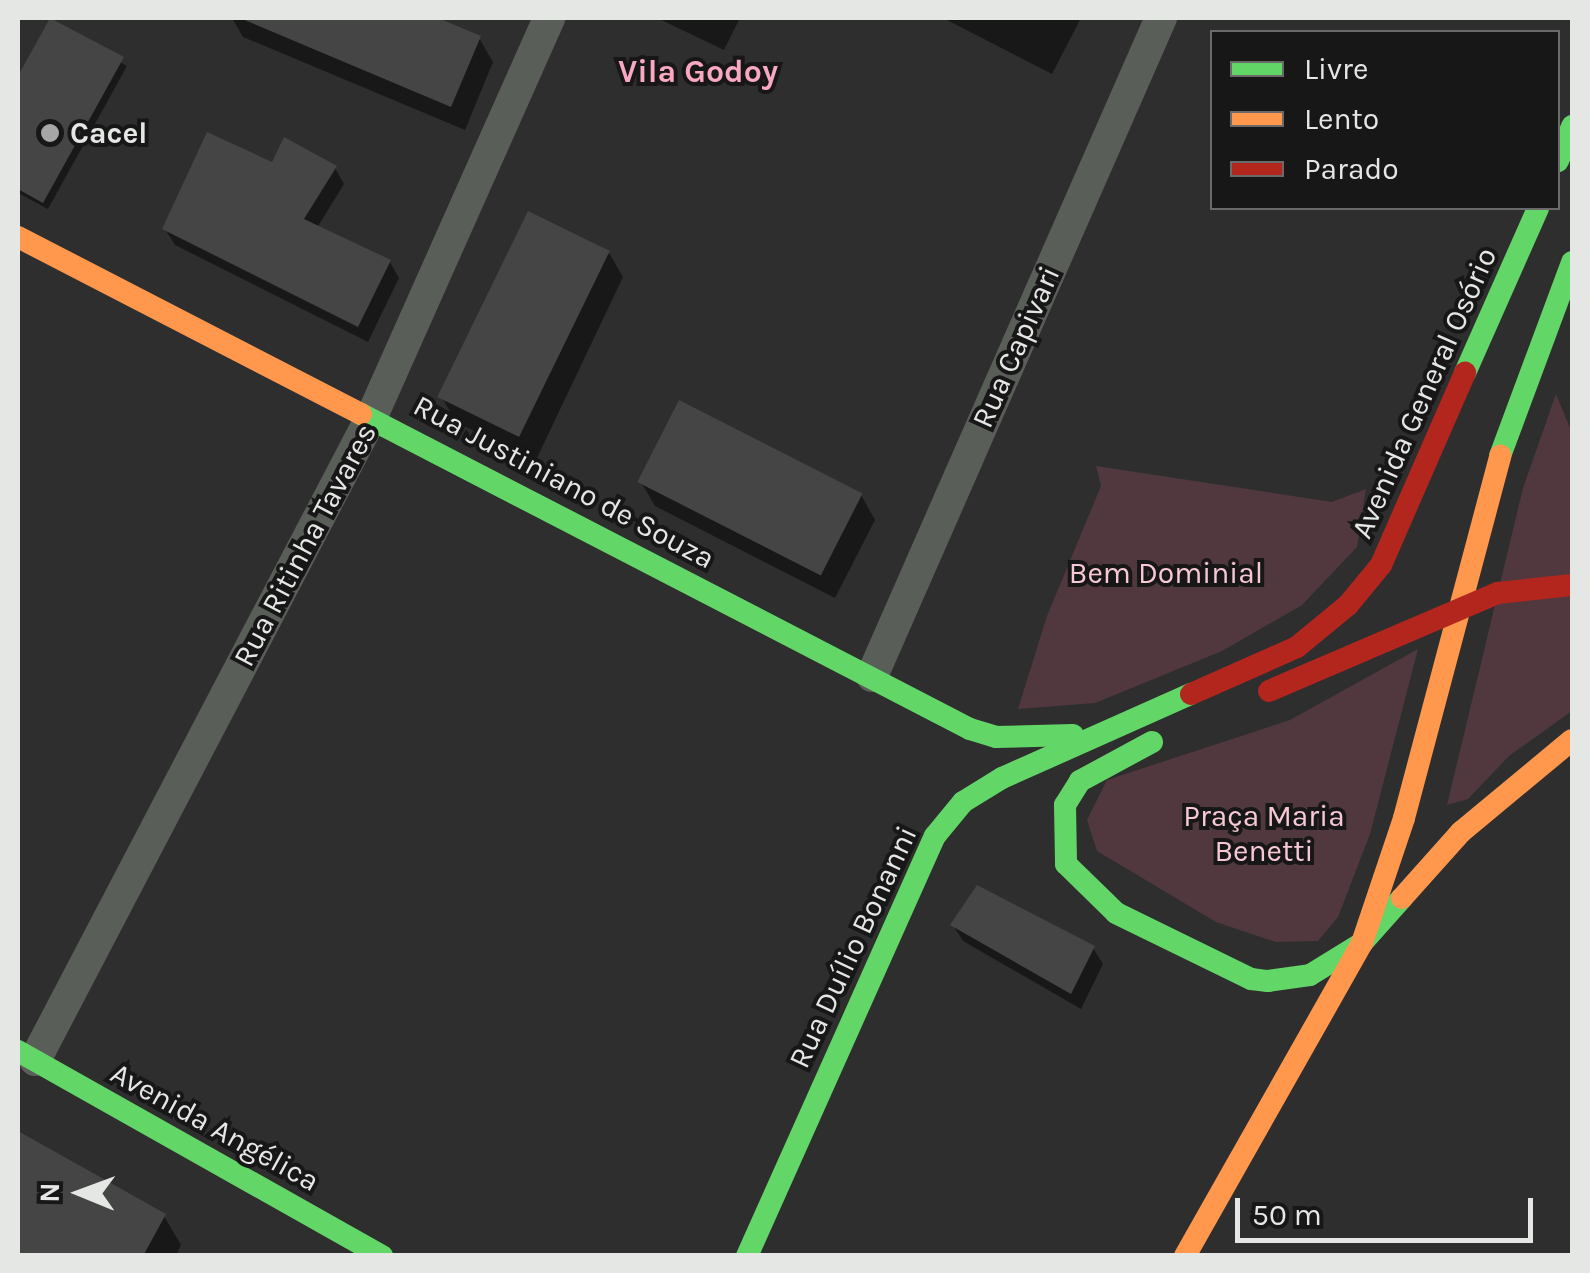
<!DOCTYPE html>
<html>
<head>
<meta charset="utf-8">
<style>
	body { margin:0 }
	#map { position:relative; width:1590px; height:1273px; overflow:hidden; background:#2e2e2e; font-family:Karla,sans-serif }
	div>[style] { position:absolute }
	.green>* { inset:0; background:#50383e }
	.shadow>* { inset:0; background:#0007 }
	.building>* { inset:0; background:#444544; transform-origin:0 0 }
	.street>* { height:32px; margin:-16px; padding:0 16px; transform-origin:16px; border-radius:16px; background:#5a5e58 }
	.fast>* { height:22px; margin:-11px; padding:0 11px; transform-origin:11px; border-radius:11px; background:#63d668 }
	.slow>* { height:22px; margin:-11px; padding:0 11px; transform-origin:11px; border-radius:11px; background:#ff974d }
	.jam>* { height:22px; margin:-11px; padding:0 11px; transform-origin:11px; border-radius:11px; background:#b3261e }
	.dots>* { width:28px; height:28px; translate:-50% -50%; box-sizing:border-box; border:5px solid #161716; border-radius:50% }
	span { translate:-50% -50%; white-space:nowrap; text-align:center; line-height:1.15; -webkit-text-stroke:8px #161716; paint-order:stroke }
	.poi-label { font-size:30px; color:#e5e7e5; font-weight:700 }
	.left { translate:0 -50%; text-align:left }
	.street-label { font-size:30px; color:#e5e7e5 }
	.park-label { font-size:30px; color:#f8c8d6 }
	.neighbourhood-label { font-size:32px; color:#f9a8c1; font-weight:700 }
	.frame { position:absolute; inset:0; border:20px solid #e5e7e5; pointer-events:none }
	.legend { position:absolute; left:1210px; top:30px; width:350px; height:180px; box-sizing:border-box; background:#161716; border:2px solid #696a69; margin:0; padding:12px 18px; list-style:none; font-size:30px; color:#e5e7e5 }
	.legend li { display:flex; align-items:center; gap:20px; height:50px }
	.legend b { width:50px; border:2px solid #696a69 }
	.north { position:absolute; left:30px; top:1143px; width:100px; height:100px; -webkit-text-stroke:8px #161716; paint-order:stroke; rotate:271deg; font-size:28px; font-weight:700; line-height:40px; text-align:center; color:#e5e7e5 }
	.north::after { content:''; display:block; margin:auto; width:35px; height:45px; background:#e5e7e5; clip-path:polygon(50% 0,100% 100%,50% 72%,0 100%) }
	.scale { position:absolute; left:1235px; top:1198px; width:298px; height:45px; box-sizing:border-box; border:5px solid #e5e7e5; border-top:0; padding-left:12px; font-size:30px; line-height:35px; white-space:nowrap; color:#e5e7e5; -webkit-text-stroke:8px #161716; paint-order:stroke }
</style>
</head>
<body>
<div id="map">
	<div class="green">
		<div style="clip-path:polygon(1556px 394px,1572px 433px,1572px 711px,1509px 756px,1468px 799px,1447px 805px,1523px 488px)"></div>
		<div style="clip-path:polygon(1096px 466px,1332px 502px,1366px 489px,1357px 547px,1302px 605px,1222px 651px,1095px 703px,1018px 709px,1047px 616px,1101px 486px)"></div>
		<div style="clip-path:polygon(1418px 649px,1370px 834px,1338px 917px,1318px 941px,1276px 942px,1216px 922px,1097px 851px,1087px 820px,1107px 780px,1290px 720px)"></div>
	</div>
	<div class="shadow">
		<div style="clip-path:polygon(232px 18px,432px 18px,479px 38px,493px 62px,465px 130px,243px 37px)"></div>
		<div style="clip-path:polygon(657px 18px,740px 18px,724px 50px)"></div>
		<div style="clip-path:polygon(943px 18px,1081px 18px,1052px 74px)"></div>
		<div style="clip-path:polygon(51px 22px,127px 66px,48px 209px,18px 193px,18px 81px)"></div>
		<div style="clip-path:polygon(335px 168px,344px 184px,317px 228px,390px 262px,399px 278px,368px 342px,175px 245px,165px 229px)"></div>
		<div style="clip-path:polygon(609px 253px,623px 277px,536px 460px,457px 423px,442px 398px)"></div>
		<div style="clip-path:polygon(641px 482px,861px 495px,875px 520px,835px 598px,655px 506px)"></div>
		<div style="clip-path:polygon(953px 925px,1093px 948px,1103px 964px,1081px 1009px,963px 941px)"></div>
		<div style="clip-path:polygon(18px 1134px,164px 1216px,181px 1245px,176px 1256px,18px 1256px)"></div>
	</div>
	<div class="building">
		<div style="clip-path:polygon(50px 18px,124px 57px,43px 203px,18px 189px,18px 76px)"></div>
		<div style="clip-path:polygon(240px 18px,438px 18px,481px 36px,451px 107px)"></div>
		<div style="clip-path:polygon(207px 132px,272px 162px,284px 137px,337px 166px,304px 219px,391px 260px,358px 327px,162px 229px)"></div>
		<div style="left:528px;top:211px;width:91px;height:207px;rotate:26deg"></div>
		<div style="left:679px;top:400px;width:206px;height:92px;rotate:27deg"></div>
		<div style="clip-path:polygon(977px 885px,1095px 946px,1071px 994px,950px 925px)"></div>
		<div style="clip-path:polygon(18px 1131px,166px 1214px,143px 1256px,18px 1256px)"></div>
	</div>
	<div class="street">
		<div style="left:872px;top:676px;width:719px;rotate:-66.29deg"></div>
		<div style="left:35px;top:1060px;width:727px;rotate:-62.38deg"></div>
		<div style="left:372px;top:416px;width:436px;rotate:-66deg"></div>
	</div>
	<div class="fast">
		<div style="left:1558px;top:161px;width:38px;rotate:-68deg"></div>
		<div style="left:1465px;top:373px;width:180px;rotate:-66.1deg"></div>
		<div style="left:361px;top:414px;width:686px;rotate:27.35deg"></div>
		<div style="left:970px;top:729px;width:27px;rotate:17deg"></div>
		<div style="left:996px;top:737px;width:77px;rotate:-1.5deg"></div>
		<div style="left:1500px;top:456px;width:207px;rotate:-69.6deg"></div>
		<div style="left:1152px;top:742px;width:82px;rotate:151.6deg"></div>
		<div style="left:1080px;top:781px;width:28px;rotate:122deg"></div>
		<div style="left:1065px;top:805px;width:59px;rotate:89deg"></div>
		<div style="left:1066px;top:864px;width:70px;rotate:44.4deg"></div>
		<div style="left:1116px;top:913px;width:150px;rotate:26.1deg"></div>
		<div style="left:1251px;top:979px;width:17px;rotate:7deg"></div>
		<div style="left:1268px;top:981px;width:42px;rotate:-8.1deg"></div>
		<div style="left:1310px;top:975px;width:61px;rotate:-31.6deg"></div>
		<div style="left:1362px;top:943px;width:60px;rotate:-48.4deg"></div>
		<div style="left:18px;top:1051px;width:418px;rotate:29.4deg"></div>
		<div style="left:747px;top:1256px;width:460px;rotate:-65.9deg"></div>
		<div style="left:935px;top:836px;width:44px;rotate:-50.5deg"></div>
		<div style="left:963px;top:802px;width:46px;rotate:-31.6deg"></div>
		<div style="left:1002px;top:778px;width:207px;rotate:-24deg"></div>
	</div>
	<div class="slow">
		<div style="left:18px;top:237px;width:386px;rotate:27.3deg"></div>
		<div style="left:1402px;top:898px;width:89px;rotate:-48.2deg"></div>
		<div style="left:1461px;top:832px;width:144px;rotate:-39.7deg"></div>
		<div style="left:1185px;top:1256px;width:360px;rotate:-60.5deg"></div>
		<div style="left:1362px;top:943px;width:132px;rotate:-71.4deg"></div>
		<div style="left:1404px;top:818px;width:375px;rotate:-75.1deg"></div>
	</div>
	<div class="jam">
		<div style="left:1269px;top:691px;width:249px;rotate:-23.2deg"></div>
		<div style="left:1498px;top:593px;width:74px;rotate:-6.2deg"></div>
		<div style="left:1191px;top:694px;width:116px;rotate:-23.9deg"></div>
		<div style="left:1297px;top:647px;width:66px;rotate:-39.5deg"></div>
		<div style="left:1348px;top:605px;width:52px;rotate:-50.5deg"></div>
		<div style="left:1381px;top:565px;width:210px;rotate:-66.4deg"></div>
	</div>
	<div class="dots">
		<div style="left:50px;top:133px;background:#a5a6a5"></div>
	</div>
	<div class="poi-label">
		<span class="left" style="left:70px;top:133px">Cacel</span>
	</div>
	<div class="street-label">
		<span style="left:1016px;top:347px;rotate:-66deg">Rua Capivari</span>
		<span style="left:1424px;top:393px;rotate:-66deg">Avenida General Osório</span>
		<span style="left:564px;top:482px;rotate:28deg">Rua Justiniano de Souza</span>
		<span style="left:305px;top:545px;rotate:-62deg">Rua Ritinha Tavares</span>
		<span style="left:853px;top:947px;rotate:-65deg">Rua Duílio Bonanni</span>
		<span style="left:215px;top:1127px;rotate:29deg">Avenida Angélica</span>
	</div>
	<div class="park-label">
		<span style="left:1166px;top:573px">Bem Dominial</span>
		<span style="left:1264px;top:833px">Praça Maria<br>Benetti</span>
	</div>
	<div class="neighbourhood-label">
		<span style="left:698px;top:72px">Vila Godoy</span>
	</div>
	<div class="frame"></div>
	<ul class="legend">
	<li><b style="height:12px;background:#63d668"></b>Livre</li>
	<li><b style="height:12px;background:#ff974d"></b>Lento</li>
	<li><b style="height:12px;background:#b3261e"></b>Parado</li>
	</ul>
	<div class="north">N</div>
	<div class="scale">50 m</div>
</div>
</body>
</html>
